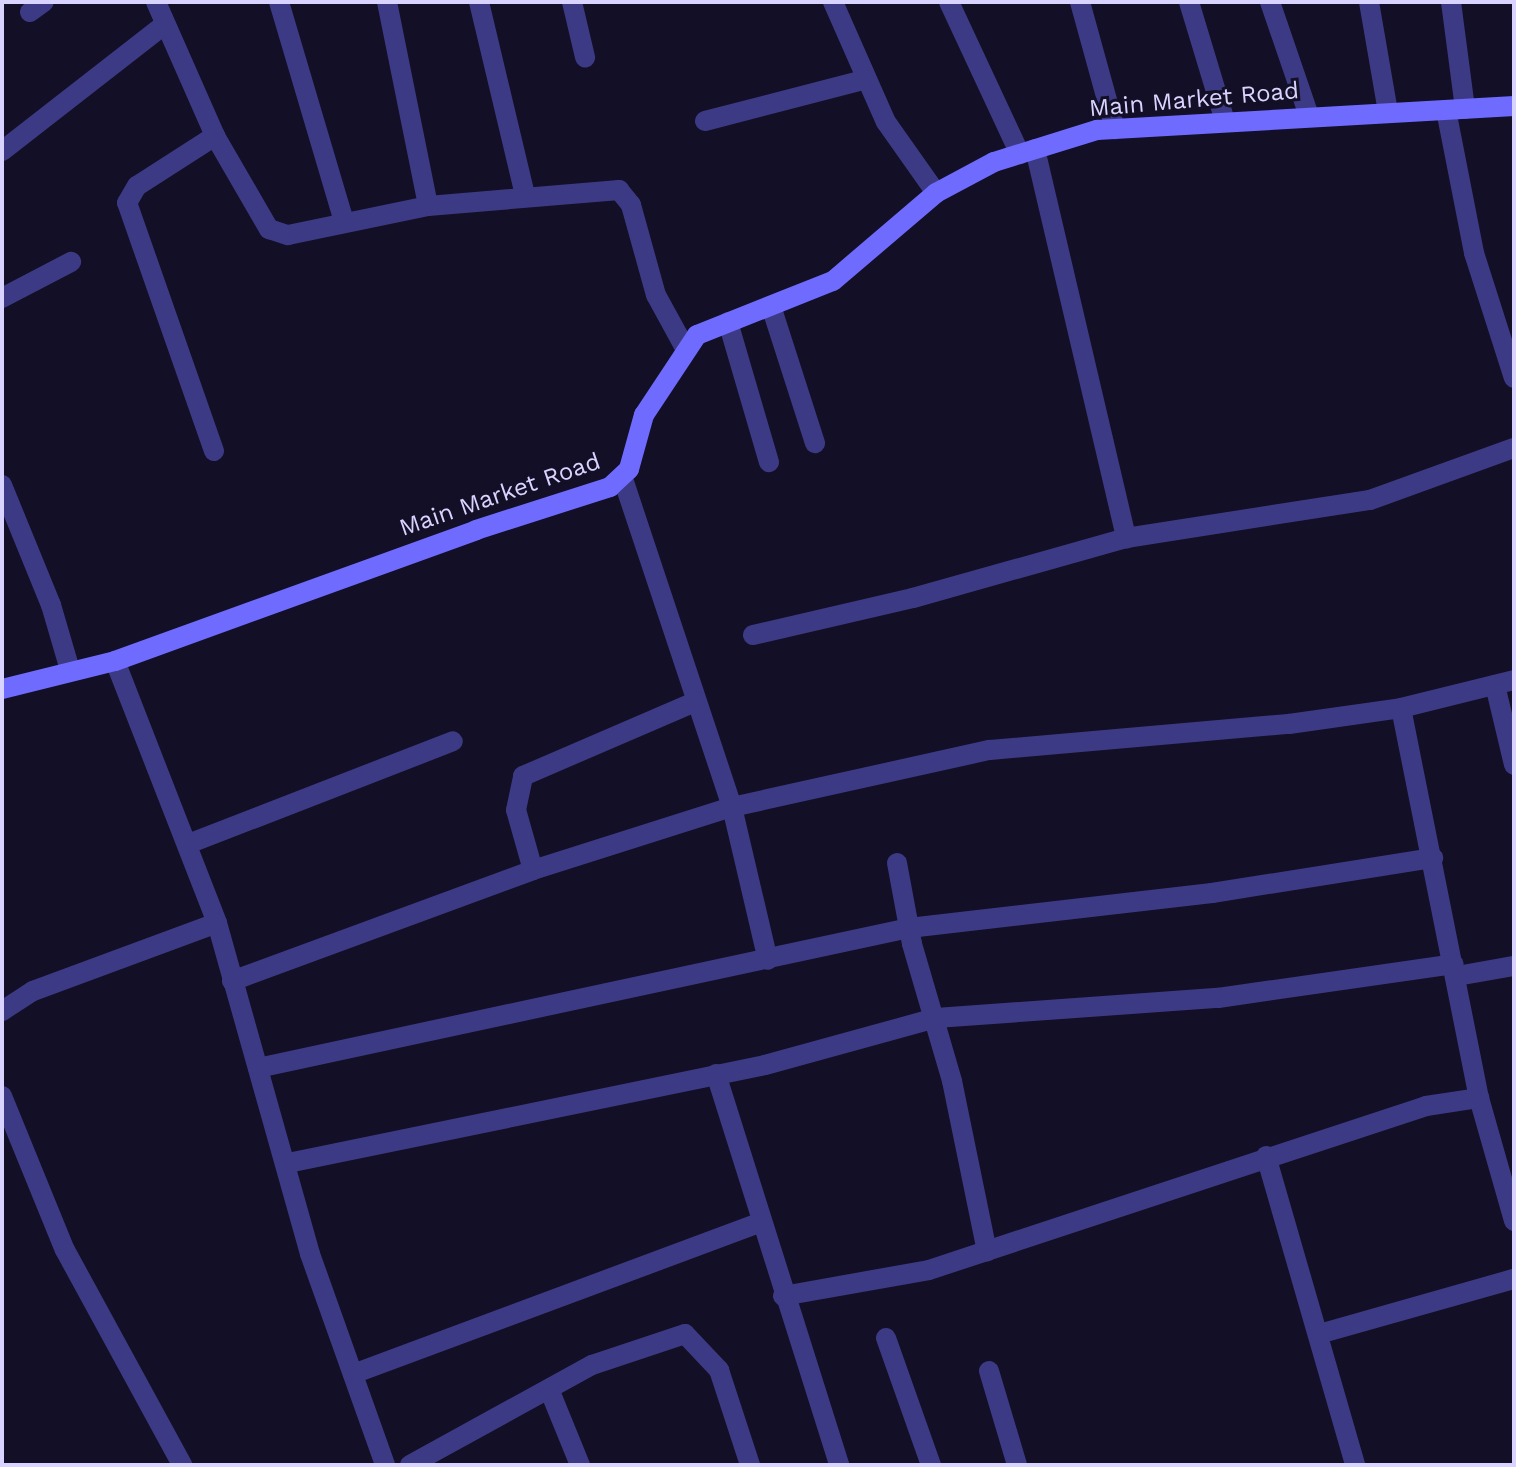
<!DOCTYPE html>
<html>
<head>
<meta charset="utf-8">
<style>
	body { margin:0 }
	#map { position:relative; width:1516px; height:1467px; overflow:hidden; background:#130f26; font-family:"Work Sans",sans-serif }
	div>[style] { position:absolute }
	.street>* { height:20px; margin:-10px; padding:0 10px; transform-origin:10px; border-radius:10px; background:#3d3a85 }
	.secondary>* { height:20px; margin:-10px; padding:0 10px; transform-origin:10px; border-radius:10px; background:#6f6bff }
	span { translate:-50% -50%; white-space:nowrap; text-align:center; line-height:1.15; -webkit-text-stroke:6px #130f26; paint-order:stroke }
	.street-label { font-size:24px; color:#d9d4ff }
	.frame { position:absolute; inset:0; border:4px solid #d9d4ff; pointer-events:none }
</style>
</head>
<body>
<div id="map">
	<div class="street">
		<div style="left:156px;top:2px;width:146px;rotate:66.2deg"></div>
		<div style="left:215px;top:136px;width:108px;rotate:59.9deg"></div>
		<div style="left:269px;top:229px;width:20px;rotate:18deg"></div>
		<div style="left:288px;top:235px;width:143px;rotate:-11.7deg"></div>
		<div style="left:428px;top:206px;width:192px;rotate:-4.8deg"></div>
		<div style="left:619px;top:190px;width:19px;rotate:51deg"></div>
		<div style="left:631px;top:205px;width:93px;rotate:74.5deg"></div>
		<div style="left:656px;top:295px;width:60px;rotate:61.3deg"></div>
		<div style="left:279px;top:2px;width:229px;rotate:73.5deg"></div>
		<div style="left:387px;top:2px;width:208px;rotate:78.6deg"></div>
		<div style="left:479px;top:2px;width:198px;rotate:76.6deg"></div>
		<div style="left:572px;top:2px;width:57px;rotate:76.7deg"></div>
		<div style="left:833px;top:2px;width:131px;rotate:66.2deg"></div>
		<div style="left:886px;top:122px;width:87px;rotate:54.8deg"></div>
		<div style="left:949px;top:2px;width:168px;rotate:65deg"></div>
		<div style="left:1080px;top:2px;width:132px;rotate:74.6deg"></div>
		<div style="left:1189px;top:2px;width:124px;rotate:73.2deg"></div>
		<div style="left:1270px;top:2px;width:120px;rotate:71.1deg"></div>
		<div style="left:1369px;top:2px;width:112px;rotate:80.2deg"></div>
		<div style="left:1451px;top:2px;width:108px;rotate:82.5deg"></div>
		<div style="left:30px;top:12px;width:17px;rotate:-36deg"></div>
		<div style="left:1446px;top:110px;width:146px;rotate:78.9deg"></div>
		<div style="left:1474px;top:253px;width:131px;rotate:72.3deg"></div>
		<div style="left:705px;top:121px;width:167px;rotate:-14.5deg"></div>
		<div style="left:1035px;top:149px;width:400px;rotate:76.8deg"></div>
		<div style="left:2px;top:151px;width:207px;rotate:-37.9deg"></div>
		<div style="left:2px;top:298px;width:78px;rotate:-27.6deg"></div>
		<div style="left:771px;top:306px;width:144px;rotate:72.2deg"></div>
		<div style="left:728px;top:322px;width:146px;rotate:73.7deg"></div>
		<div style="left:214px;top:451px;width:263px;rotate:-109.3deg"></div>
		<div style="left:127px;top:203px;width:20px;rotate:-60deg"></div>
		<div style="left:137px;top:186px;width:93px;rotate:-32.7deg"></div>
		<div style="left:623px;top:479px;width:346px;rotate:71.6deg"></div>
		<div style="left:732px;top:807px;width:157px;rotate:76.8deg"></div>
		<div style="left:2px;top:485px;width:130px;rotate:67.8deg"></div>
		<div style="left:51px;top:605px;width:68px;rotate:73.7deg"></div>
		<div style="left:753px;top:635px;width:164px;rotate:-13deg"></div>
		<div style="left:913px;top:598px;width:221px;rotate:-15.7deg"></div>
		<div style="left:1126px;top:538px;width:247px;rotate:-8.9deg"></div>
		<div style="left:1370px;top:500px;width:153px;rotate:-19.9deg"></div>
		<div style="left:115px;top:661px;width:281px;rotate:68.7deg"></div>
		<div style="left:217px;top:923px;width:344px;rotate:74.3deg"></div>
		<div style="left:310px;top:1254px;width:224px;rotate:70.4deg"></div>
		<div style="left:1495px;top:685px;width:82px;rotate:76.6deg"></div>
		<div style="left:1401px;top:708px;width:398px;rotate:78.7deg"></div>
		<div style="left:1479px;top:1098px;width:128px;rotate:74.1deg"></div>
		<div style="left:188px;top:844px;width:284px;rotate:-21.2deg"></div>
		<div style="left:897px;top:863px;width:82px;rotate:79.5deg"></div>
		<div style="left:912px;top:944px;width:143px;rotate:73.7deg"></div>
		<div style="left:952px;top:1081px;width:174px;rotate:78.4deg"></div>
		<div style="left:533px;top:870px;width:62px;rotate:-105.8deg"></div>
		<div style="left:516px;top:810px;width:35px;rotate:-78deg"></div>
		<div style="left:523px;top:776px;width:187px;rotate:-23.3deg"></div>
		<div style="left:1457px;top:976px;width:58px;rotate:-10deg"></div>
		<div style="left:232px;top:981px;width:321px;rotate:-20.2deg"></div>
		<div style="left:533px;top:870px;width:209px;rotate:-17.6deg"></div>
		<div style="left:732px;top:807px;width:264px;rotate:-12.5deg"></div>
		<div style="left:990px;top:750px;width:300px;rotate:-5deg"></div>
		<div style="left:1289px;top:724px;width:113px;rotate:-8.1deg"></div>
		<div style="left:1401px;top:708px;width:116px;rotate:-13.9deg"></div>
		<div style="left:2px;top:1011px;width:37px;rotate:-33deg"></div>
		<div style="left:33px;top:991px;width:196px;rotate:-20.3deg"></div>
		<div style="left:258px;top:1068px;width:666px;rotate:-12.14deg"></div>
		<div style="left:909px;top:928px;width:305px;rotate:-6.6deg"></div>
		<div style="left:1212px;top:893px;width:224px;rotate:-9deg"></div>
		<div style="left:716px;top:1074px;width:410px;rotate:72.5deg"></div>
		<div style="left:2px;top:1096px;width:166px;rotate:67.8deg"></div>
		<div style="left:65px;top:1250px;width:245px;rotate:61.4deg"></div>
		<div style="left:1266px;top:1156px;width:322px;rotate:73.9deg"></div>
		<div style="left:288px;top:1163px;width:487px;rotate:-11.6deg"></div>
		<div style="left:765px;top:1065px;width:177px;rotate:-15.4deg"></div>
		<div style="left:936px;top:1018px;width:283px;rotate:-4.1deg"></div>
		<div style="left:1218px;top:998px;width:238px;rotate:-8.2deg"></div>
		<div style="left:783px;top:1296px;width:148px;rotate:-10.1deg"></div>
		<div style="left:929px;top:1270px;width:523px;rotate:-18.26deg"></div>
		<div style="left:1426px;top:1106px;width:54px;rotate:-8.6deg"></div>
		<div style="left:1319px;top:1334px;width:203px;rotate:-15.8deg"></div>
		<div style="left:886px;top:1338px;width:135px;rotate:70.5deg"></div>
		<div style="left:989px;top:1371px;width:98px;rotate:73.4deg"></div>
		<div style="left:353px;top:1374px;width:434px;rotate:-20.4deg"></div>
		<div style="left:549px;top:1389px;width:82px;rotate:67.8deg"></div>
		<div style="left:410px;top:1465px;width:208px;rotate:-28.8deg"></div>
		<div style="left:592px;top:1365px;width:98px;rotate:-18.4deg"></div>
		<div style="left:685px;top:1334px;width:50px;rotate:46.6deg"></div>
		<div style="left:719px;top:1370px;width:100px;rotate:71.9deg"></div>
	</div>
	<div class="secondary">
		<div style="left:2px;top:689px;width:116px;rotate:-13.9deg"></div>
		<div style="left:115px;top:661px;width:384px;rotate:-19.9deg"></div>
		<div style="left:476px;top:530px;width:141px;rotate:-17.8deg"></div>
		<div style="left:610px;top:487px;width:26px;rotate:-43deg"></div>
		<div style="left:629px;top:469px;width:56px;rotate:-74.5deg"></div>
		<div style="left:644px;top:415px;width:96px;rotate:-56.5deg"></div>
		<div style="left:697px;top:335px;width:146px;rotate:-21.7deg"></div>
		<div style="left:833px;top:281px;width:135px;rotate:-40.5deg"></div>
		<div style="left:936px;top:193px;width:66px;rotate:-28.1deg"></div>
		<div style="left:994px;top:162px;width:108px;rotate:-17.3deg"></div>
		<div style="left:1097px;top:130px;width:418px;rotate:-3.3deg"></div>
	</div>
	<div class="street-label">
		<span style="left:1194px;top:100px;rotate:-5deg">Main Market Road</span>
		<span style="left:500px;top:495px;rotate:-19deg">Main Market Road</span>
	</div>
	<div class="frame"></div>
</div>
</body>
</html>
